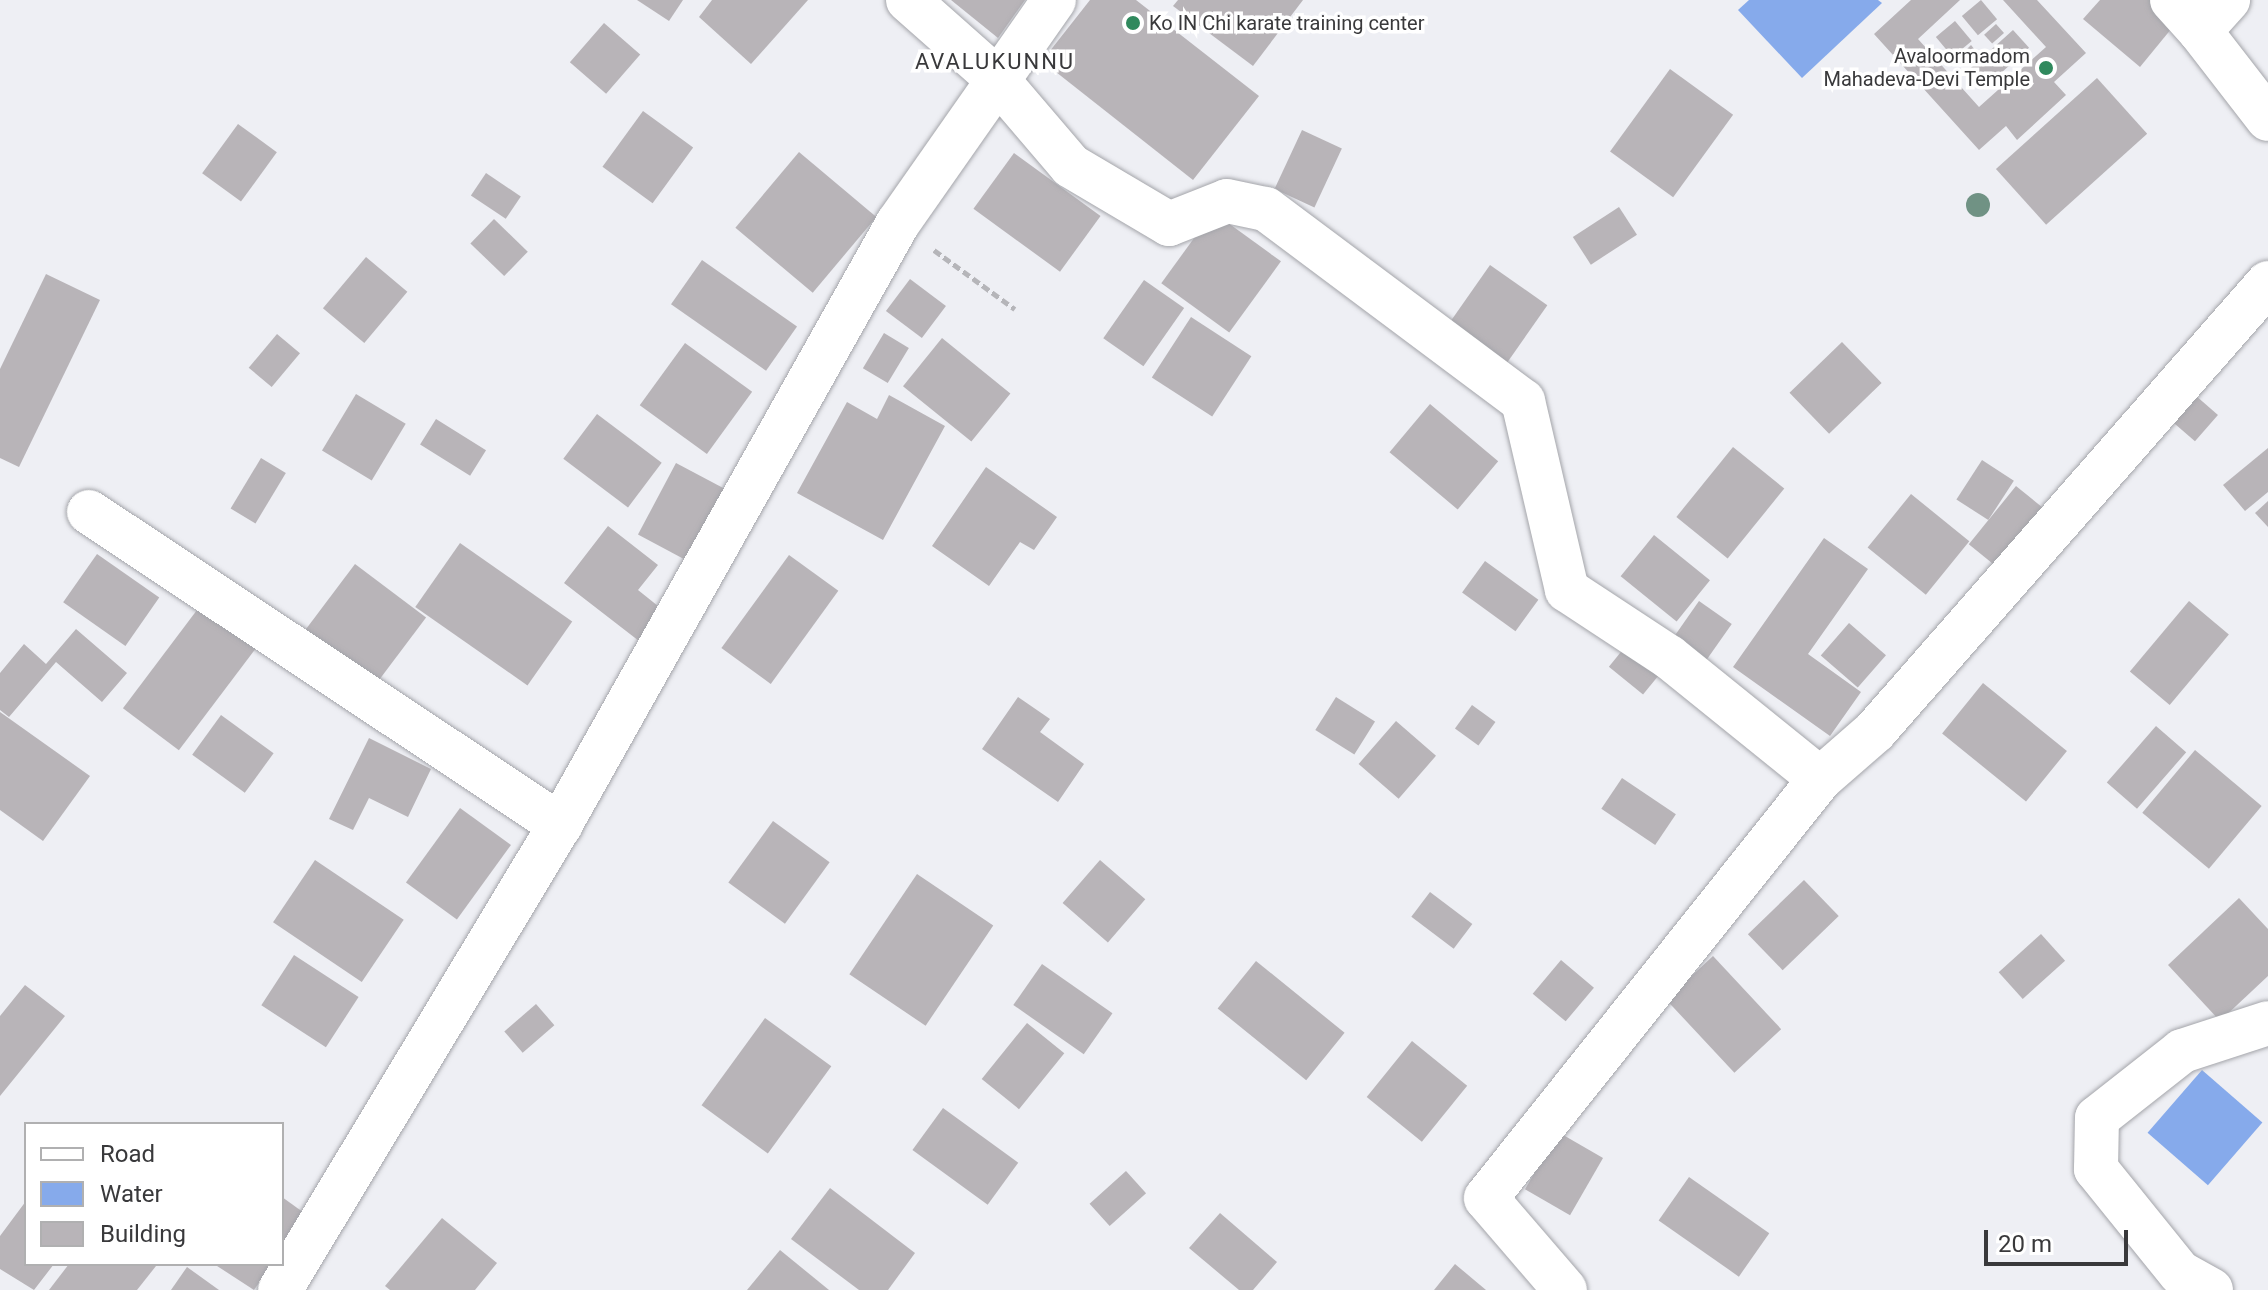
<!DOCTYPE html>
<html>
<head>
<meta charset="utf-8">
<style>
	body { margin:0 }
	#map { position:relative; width:2268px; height:1290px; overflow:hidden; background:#eeeff4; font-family:Roboto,sans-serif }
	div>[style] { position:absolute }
	.water>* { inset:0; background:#86aaeb; transform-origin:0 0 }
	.building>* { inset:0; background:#b8b4b8; transform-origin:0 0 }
	.path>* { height:5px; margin-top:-2.5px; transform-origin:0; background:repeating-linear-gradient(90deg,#b5b5b9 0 8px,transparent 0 12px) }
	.roads { filter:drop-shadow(0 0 2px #a4a5aa) drop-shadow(0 0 2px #a4a5aa) }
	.street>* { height:44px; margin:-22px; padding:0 22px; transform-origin:22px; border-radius:22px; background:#fff }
	.trees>* { width:24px; height:24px; margin:-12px; border-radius:50%; background:#709284 }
	.dots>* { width:22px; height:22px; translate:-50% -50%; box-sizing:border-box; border:4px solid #fff; border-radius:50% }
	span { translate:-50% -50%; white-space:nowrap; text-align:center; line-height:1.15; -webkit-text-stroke:7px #fff; paint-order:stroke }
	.poi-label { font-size:20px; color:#39393b }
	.left { translate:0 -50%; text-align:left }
	.right { translate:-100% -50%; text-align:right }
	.neighbourhood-label { font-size:22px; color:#39393b; letter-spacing:2px }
	.legend { position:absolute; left:24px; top:1122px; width:260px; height:144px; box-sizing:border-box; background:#fff; border:2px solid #b0b0b1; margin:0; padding:10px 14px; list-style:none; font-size:24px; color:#39393b }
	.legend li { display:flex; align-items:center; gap:16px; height:40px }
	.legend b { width:40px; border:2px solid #b0b0b1 }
	.scale { position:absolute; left:1984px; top:1230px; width:144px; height:36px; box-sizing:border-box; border:4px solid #39393b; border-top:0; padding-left:10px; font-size:24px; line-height:28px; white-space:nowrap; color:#39393b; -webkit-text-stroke:6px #fff; paint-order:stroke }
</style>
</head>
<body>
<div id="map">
	<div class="water">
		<div style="clip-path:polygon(1749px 0,1878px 0,1882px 3px,1802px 78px,1738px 10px)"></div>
		<div style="left:2202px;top:1070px;width:80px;height:83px;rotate:41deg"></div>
	</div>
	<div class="building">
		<div style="clip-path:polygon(637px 0,683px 0,669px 21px)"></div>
		<div style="clip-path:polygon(712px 0,808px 0,751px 64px,699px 17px)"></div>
		<div style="clip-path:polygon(951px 0,1025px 0,998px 38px)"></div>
		<div style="clip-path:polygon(1090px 0,1136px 0,1259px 96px,1193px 180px,1042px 61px)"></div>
		<div style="clip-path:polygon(1178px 0,1303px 0,1253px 66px,1173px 6px)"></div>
		<div style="clip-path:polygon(1911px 0,1960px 0,1918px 39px,1979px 107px,2046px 47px,2003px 0,2037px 0,2086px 53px,2054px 82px,2066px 95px,2017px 140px,2006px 126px,1979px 150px,1874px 34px)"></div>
		<div style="left:1981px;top:0;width:25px;height:25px;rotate:50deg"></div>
		<div style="clip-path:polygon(2100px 0,2161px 0,2181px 17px,2140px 67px,2083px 19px)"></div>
		<div style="left:1955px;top:21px;width:26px;height:25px;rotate:50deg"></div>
		<div style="left:604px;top:23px;width:48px;height:52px;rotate:41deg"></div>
		<div style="left:1996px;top:24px;width:12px;height:16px;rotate:48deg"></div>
		<div style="left:2013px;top:30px;width:24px;height:62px;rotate:48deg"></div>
		<div style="clip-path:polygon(1971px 45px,1979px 55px,1966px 66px,1959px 57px)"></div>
		<div style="left:1670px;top:69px;width:78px;height:102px;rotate:36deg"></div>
		<div style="left:2097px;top:78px;width:75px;height:136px;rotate:48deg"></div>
		<div style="left:643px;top:111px;width:62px;height:69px;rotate:36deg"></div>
		<div style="left:238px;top:124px;width:48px;height:61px;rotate:36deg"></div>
		<div style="left:1302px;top:130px;width:44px;height:65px;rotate:25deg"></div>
		<div style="left:799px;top:152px;width:101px;height:99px;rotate:40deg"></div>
		<div style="left:1014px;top:153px;width:107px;height:69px;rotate:36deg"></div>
		<div style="left:486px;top:173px;width:42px;height:27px;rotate:34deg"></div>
		<div style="left:1619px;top:207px;width:33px;height:55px;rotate:57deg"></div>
		<div style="left:1213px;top:212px;width:84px;height:88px;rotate:36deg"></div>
		<div style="left:494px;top:219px;width:47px;height:34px;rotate:44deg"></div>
		<div style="left:366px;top:257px;width:54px;height:67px;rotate:40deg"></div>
		<div style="left:702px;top:260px;width:116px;height:54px;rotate:35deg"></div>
		<div style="left:1490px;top:265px;width:70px;height:87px;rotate:35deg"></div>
		<div style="clip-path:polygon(46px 274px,100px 300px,19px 467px,0 458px,0 369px)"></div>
		<div style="left:910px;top:279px;width:45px;height:40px;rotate:37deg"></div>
		<div style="left:1144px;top:280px;width:49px;height:71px;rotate:35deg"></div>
		<div style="left:1191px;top:317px;width:72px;height:72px;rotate:33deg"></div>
		<div style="left:884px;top:333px;width:29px;height:41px;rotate:31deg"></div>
		<div style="left:277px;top:334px;width:30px;height:44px;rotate:40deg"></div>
		<div style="left:942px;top:338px;width:88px;height:62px;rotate:39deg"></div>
		<div style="left:1842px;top:342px;width:57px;height:73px;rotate:46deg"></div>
		<div style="left:685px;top:343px;width:83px;height:77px;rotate:36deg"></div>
		<div style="left:2187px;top:388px;width:41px;height:35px;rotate:41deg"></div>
		<div style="left:356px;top:394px;width:58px;height:66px;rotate:31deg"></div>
		<div style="clip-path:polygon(889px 395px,945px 426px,883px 540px,797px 493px,847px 402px,877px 419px)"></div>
		<div style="left:1430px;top:404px;width:89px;height:63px;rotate:40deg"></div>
		<div style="left:597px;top:414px;width:81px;height:56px;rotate:37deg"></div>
		<div style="left:436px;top:419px;width:59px;height:30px;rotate:32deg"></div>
		<div style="left:1733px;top:447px;width:66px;height:90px;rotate:39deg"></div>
		<div style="clip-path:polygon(2268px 448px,2268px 492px,2245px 511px,2223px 485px)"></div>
		<div style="left:261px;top:458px;width:29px;height:59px;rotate:31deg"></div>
		<div style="left:1982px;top:460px;width:38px;height:47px;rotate:33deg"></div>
		<div style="left:676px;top:463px;width:62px;height:81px;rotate:28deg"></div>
		<div style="clip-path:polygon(986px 467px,1057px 517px,1034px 550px,1020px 542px,989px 586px,932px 546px)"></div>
		<div style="left:2016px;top:486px;width:44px;height:75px;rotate:39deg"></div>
		<div style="left:1911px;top:494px;width:75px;height:69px;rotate:39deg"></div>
		<div style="clip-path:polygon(2268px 501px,2268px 527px,2255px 513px)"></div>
		<div style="clip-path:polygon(608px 526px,658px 565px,638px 590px,663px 610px,639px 641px,564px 583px)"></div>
		<div style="left:1654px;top:535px;width:72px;height:53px;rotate:39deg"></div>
		<div style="clip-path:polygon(1824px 538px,1868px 569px,1808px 654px,1861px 692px,1830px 736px,1733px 667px)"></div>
		<div style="left:460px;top:543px;width:137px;height:78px;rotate:35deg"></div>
		<div style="left:97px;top:554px;width:76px;height:59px;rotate:35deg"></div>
		<div style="left:789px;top:555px;width:61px;height:115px;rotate:36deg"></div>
		<div style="left:1485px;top:561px;width:66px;height:39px;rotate:36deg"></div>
		<div style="left:355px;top:564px;width:89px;height:91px;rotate:37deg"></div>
		<div style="left:1699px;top:601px;width:40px;height:46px;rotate:35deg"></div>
		<div style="left:2189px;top:601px;width:52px;height:92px;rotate:40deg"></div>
		<div style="left:200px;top:606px;width:70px;height:128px;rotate:37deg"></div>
		<div style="left:1849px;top:623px;width:49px;height:43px;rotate:41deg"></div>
		<div style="clip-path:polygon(76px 629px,127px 673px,102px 702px,56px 662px,9px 717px,0 710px,0 673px,24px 644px,46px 664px)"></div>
		<div style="left:1629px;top:642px;width:44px;height:32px;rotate:39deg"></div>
		<div style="left:1983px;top:683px;width:108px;height:65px;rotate:39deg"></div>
		<div style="clip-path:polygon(1018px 697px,1050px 719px,1040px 732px,1084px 764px,1058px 802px,982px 749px)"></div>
		<div style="left:1336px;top:697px;width:46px;height:39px;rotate:32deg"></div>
		<div style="left:1472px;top:705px;width:29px;height:29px;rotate:36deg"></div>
		<div style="clip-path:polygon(0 712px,90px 776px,43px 841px,0 810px)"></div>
		<div style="left:221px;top:715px;width:65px;height:49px;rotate:36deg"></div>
		<div style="left:1396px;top:721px;width:53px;height:57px;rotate:41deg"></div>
		<div style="left:2156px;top:726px;width:40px;height:75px;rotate:41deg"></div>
		<div style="clip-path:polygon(369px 738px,431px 769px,408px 817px,369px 798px,353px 830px,329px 819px)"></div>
		<div style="left:2195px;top:750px;width:87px;height:82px;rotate:40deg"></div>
		<div style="left:1622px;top:778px;width:65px;height:37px;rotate:34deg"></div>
		<div style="left:460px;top:808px;width:63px;height:92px;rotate:36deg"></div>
		<div style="left:773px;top:821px;width:70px;height:76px;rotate:36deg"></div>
		<div style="left:315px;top:860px;width:107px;height:75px;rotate:34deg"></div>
		<div style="left:1100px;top:860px;width:60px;height:57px;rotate:41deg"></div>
		<div style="left:917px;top:874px;width:92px;height:121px;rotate:34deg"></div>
		<div style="left:1804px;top:880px;width:50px;height:78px;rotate:46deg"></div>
		<div style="left:1430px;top:892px;width:53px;height:31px;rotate:37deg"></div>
		<div style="clip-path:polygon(2239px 898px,2268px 929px,2268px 976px,2220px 1021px,2168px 965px)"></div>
		<div style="left:2041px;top:934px;width:36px;height:57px;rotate:48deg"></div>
		<div style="left:294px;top:955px;width:77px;height:60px;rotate:33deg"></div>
		<div style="left:1713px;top:956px;width:100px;height:64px;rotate:47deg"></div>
		<div style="left:1561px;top:960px;width:43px;height:44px;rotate:40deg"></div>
		<div style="left:1256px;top:961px;width:114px;height:61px;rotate:39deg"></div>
		<div style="left:1042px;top:964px;width:86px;height:50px;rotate:35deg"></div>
		<div style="clip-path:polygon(25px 985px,65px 1016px,0 1096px,0 1016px)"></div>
		<div style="left:536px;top:1004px;width:28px;height:42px;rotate:49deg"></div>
		<div style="left:765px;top:1018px;width:82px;height:108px;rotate:36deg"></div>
		<div style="left:1027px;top:1023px;width:48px;height:72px;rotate:39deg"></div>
		<div style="left:1412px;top:1041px;width:71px;height:72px;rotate:39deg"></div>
		<div style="left:943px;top:1108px;width:93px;height:52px;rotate:36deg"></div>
		<div style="left:1558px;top:1132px;width:52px;height:66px;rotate:30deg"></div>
		<div style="left:1126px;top:1171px;width:30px;height:49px;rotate:48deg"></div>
		<div style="left:1689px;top:1177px;width:98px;height:53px;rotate:35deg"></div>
		<div style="clip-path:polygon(830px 1188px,915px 1253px,888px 1290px,859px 1290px,791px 1239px)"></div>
		<div style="clip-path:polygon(282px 1197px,307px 1215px,282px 1250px)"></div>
		<div style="clip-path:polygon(26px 1201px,26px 1264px,54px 1264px,34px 1290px,0 1269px,0 1236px)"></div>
		<div style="clip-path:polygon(1220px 1213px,1277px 1262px,1253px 1290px,1239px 1290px,1189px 1248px)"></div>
		<div style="clip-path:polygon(442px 1218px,497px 1263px,475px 1290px,390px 1290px,385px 1286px)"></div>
		<div style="clip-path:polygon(780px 1250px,829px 1290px,747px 1290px)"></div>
		<div style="clip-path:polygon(69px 1264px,154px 1264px,156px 1266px,137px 1290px,49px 1290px)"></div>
		<div style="clip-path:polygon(214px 1264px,272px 1264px,254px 1290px)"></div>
		<div style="clip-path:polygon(1455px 1264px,1486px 1290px,1434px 1290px)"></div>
		<div style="clip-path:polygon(187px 1267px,219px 1290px,171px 1290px)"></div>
	</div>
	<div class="path">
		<div style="left:934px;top:250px;width:100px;rotate:36.1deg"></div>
	</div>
	<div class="roads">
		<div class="street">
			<div style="left:908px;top:0;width:116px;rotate:41.5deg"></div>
			<div style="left:995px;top:77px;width:117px;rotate:49.5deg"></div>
			<div style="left:1071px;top:166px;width:114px;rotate:30.6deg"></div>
			<div style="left:1169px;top:224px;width:62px;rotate:-21.6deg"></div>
			<div style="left:1227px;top:201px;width:40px;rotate:12deg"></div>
			<div style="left:1266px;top:209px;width:321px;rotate:36.8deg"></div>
			<div style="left:1523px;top:401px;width:194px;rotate:76.9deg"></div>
			<div style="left:1567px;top:590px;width:122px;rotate:33.3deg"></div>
			<div style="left:1669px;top:657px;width:194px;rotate:38.9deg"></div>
			<div style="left:2172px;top:0;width:42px;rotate:47.9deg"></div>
			<div style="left:2200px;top:31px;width:42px;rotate:-47.9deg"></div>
			<div style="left:2200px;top:31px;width:111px;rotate:52.3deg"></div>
			<div style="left:89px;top:512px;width:566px;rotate:33.61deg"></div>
			<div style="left:280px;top:1290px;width:543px;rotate:-58.95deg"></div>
			<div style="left:560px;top:825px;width:690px;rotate:-60.69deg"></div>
			<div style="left:898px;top:223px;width:272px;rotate:-55deg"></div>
			<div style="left:1565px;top:1290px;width:121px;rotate:-130.7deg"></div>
			<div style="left:1486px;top:1198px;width:536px;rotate:-51.44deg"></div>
			<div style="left:1820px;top:779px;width:73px;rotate:-41.1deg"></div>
			<div style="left:1875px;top:731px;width:596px;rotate:-48.74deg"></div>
			<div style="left:2211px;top:1290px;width:35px;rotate:-151deg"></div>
			<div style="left:2180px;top:1273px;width:134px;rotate:-128.9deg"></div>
			<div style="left:2096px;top:1169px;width:51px;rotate:-88.9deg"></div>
			<div style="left:2097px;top:1118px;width:108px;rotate:-38.2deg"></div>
			<div style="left:2182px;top:1051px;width:90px;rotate:-18deg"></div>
		</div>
	</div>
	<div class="trees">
		<div style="left:1978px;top:205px"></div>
	</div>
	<div class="dots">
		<div style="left:1133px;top:23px;background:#30895d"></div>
		<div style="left:2046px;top:68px;background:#30895d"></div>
	</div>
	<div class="poi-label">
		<span class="left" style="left:1149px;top:23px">Ko IN Chi karate training center</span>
		<span class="right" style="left:2030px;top:68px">Avaloormadom<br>Mahadeva-Devi Temple</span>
	</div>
	<div class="neighbourhood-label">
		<span style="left:995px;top:62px">AVALUKUNNU</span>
	</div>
	<ul class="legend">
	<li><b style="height:10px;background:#fff"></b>Road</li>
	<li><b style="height:22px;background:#86aaeb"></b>Water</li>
	<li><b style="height:22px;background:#b8b4b8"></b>Building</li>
	</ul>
	<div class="scale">20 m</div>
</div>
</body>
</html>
